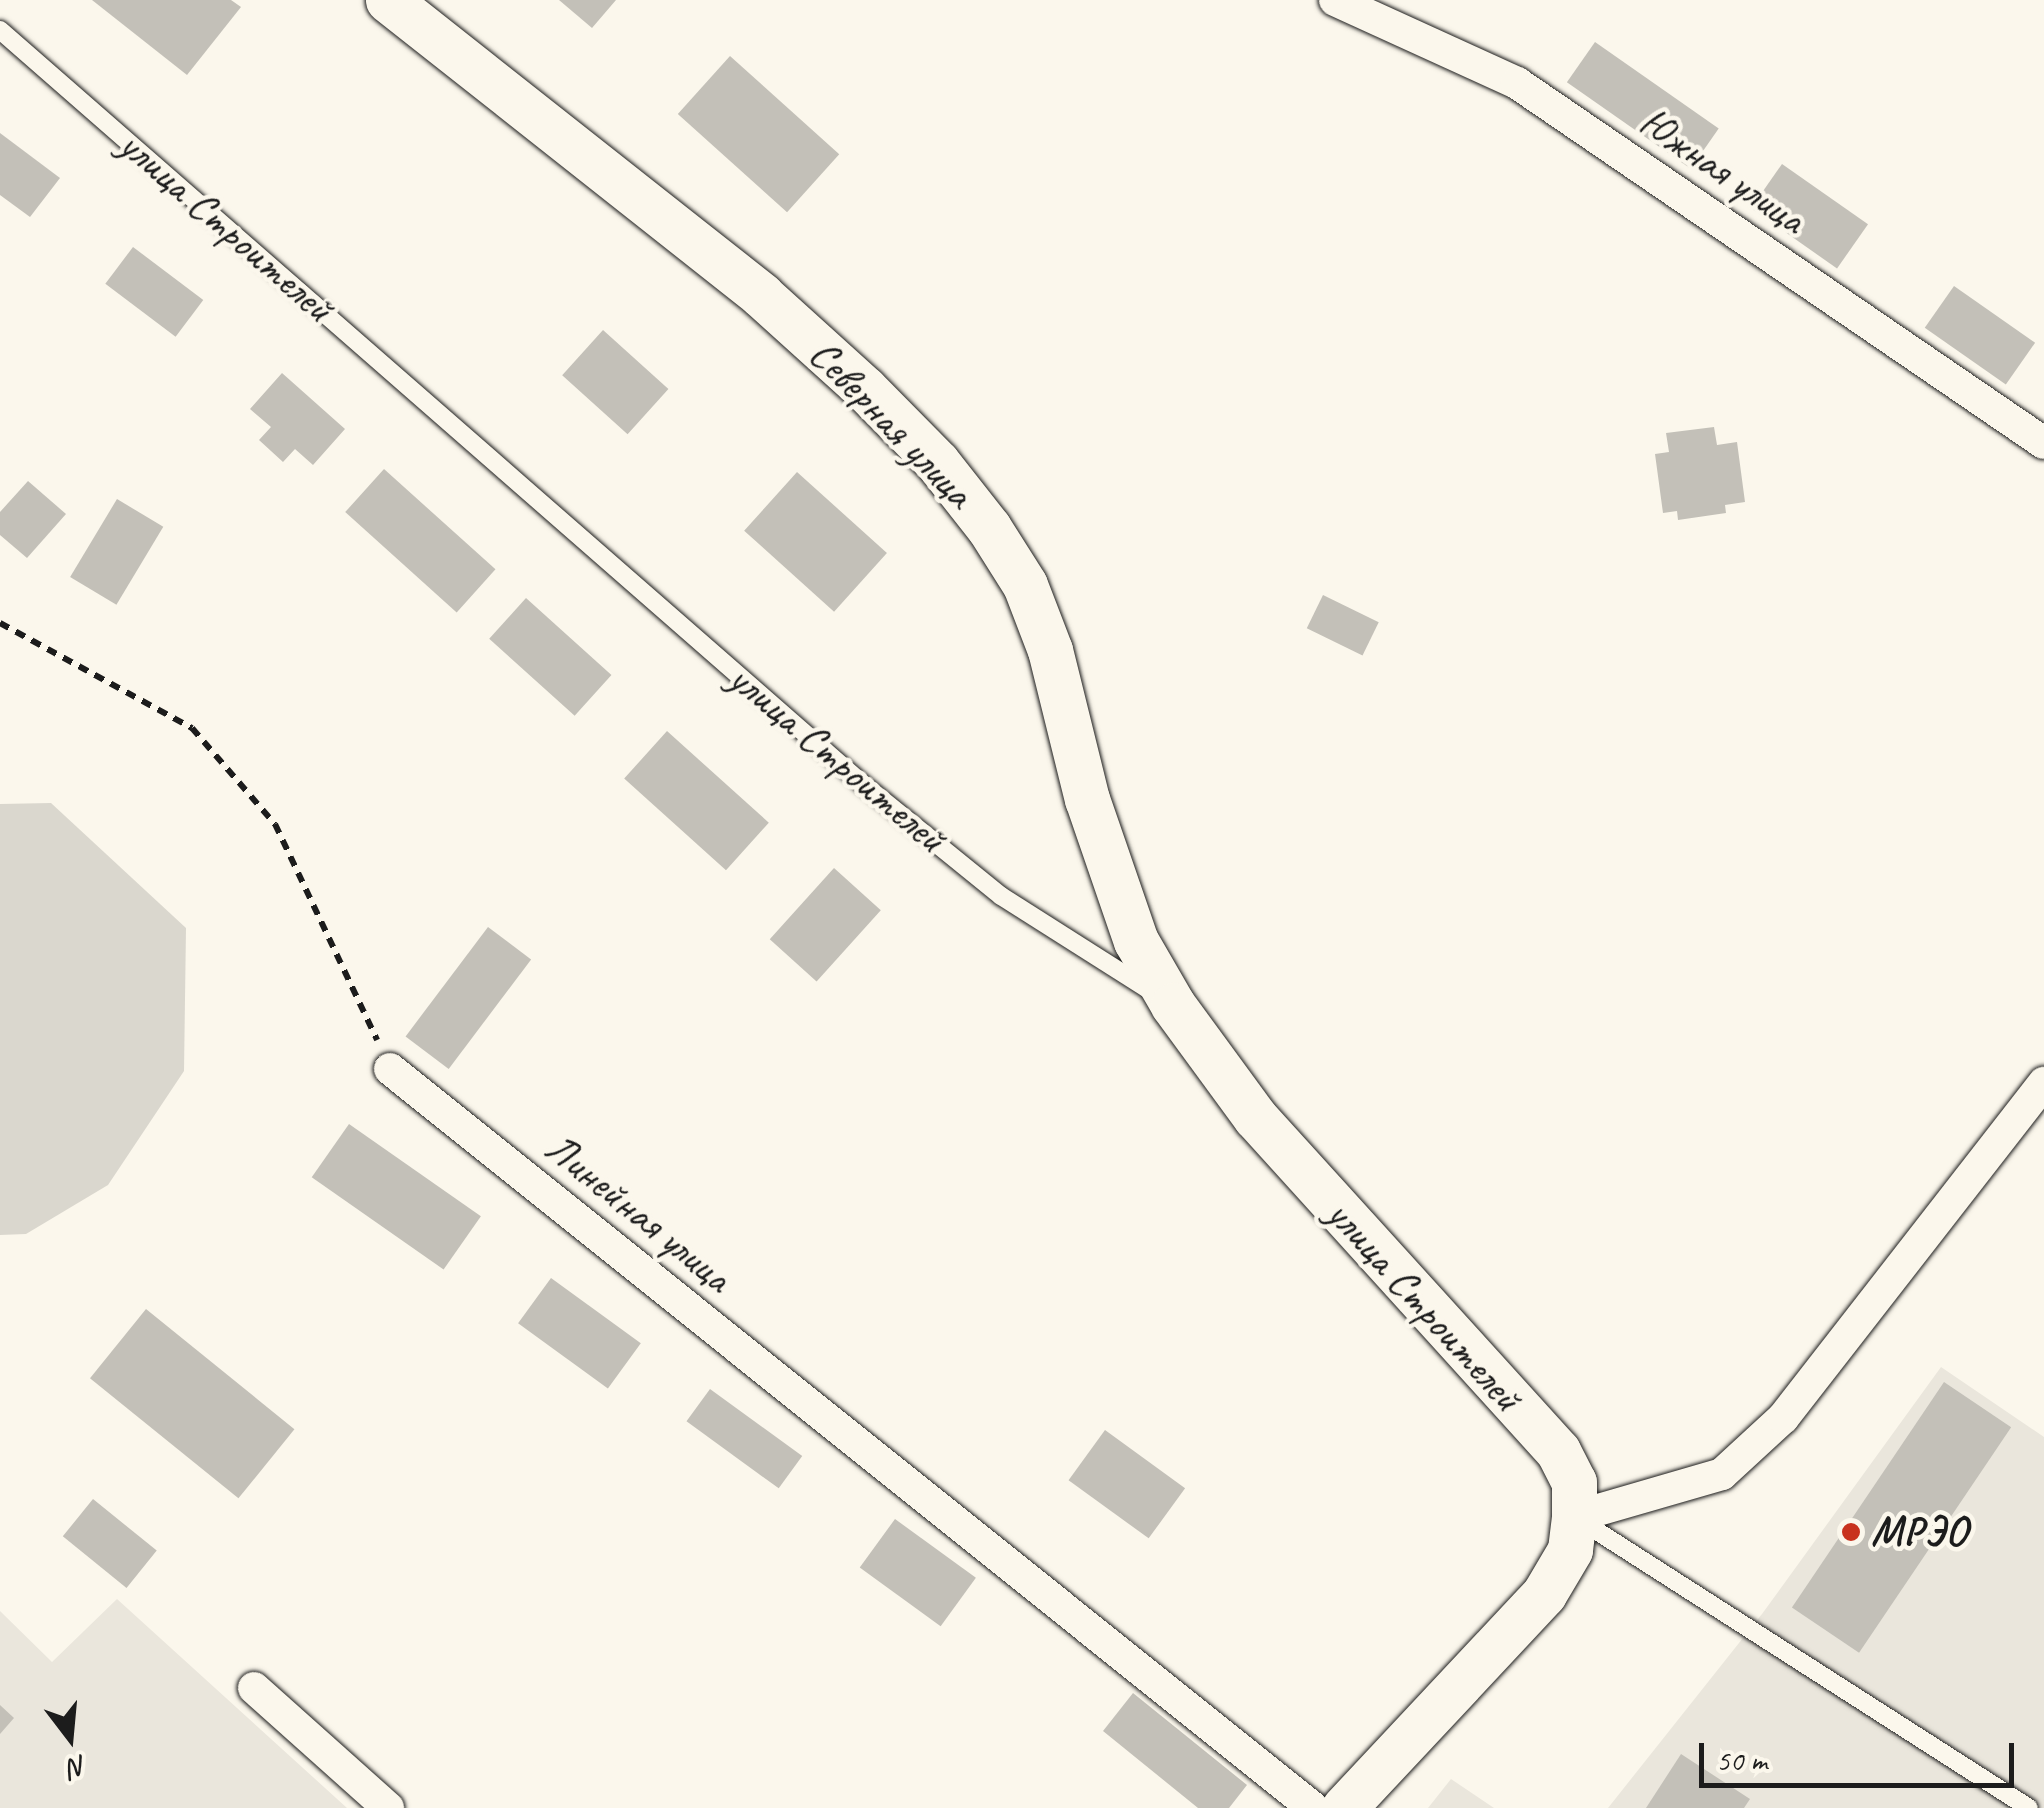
<!DOCTYPE html>
<html>
<head>
<meta charset="utf-8">
<style>
	body { margin:0 }
	#map { position:relative; width:2044px; height:1808px; overflow:hidden; background:#fbf7ec; font-family:Caveat,sans-serif }
	div>[style] { position:absolute }
	.built>* { inset:0; background:#eae6dc }
	.green>* { inset:0; background:#dad7ce }
	.building>* { inset:0; background:#c3c0b8; transform-origin:0 0 }
	.path>* { height:6px; margin-top:-3px; transform-origin:0; background:repeating-linear-gradient(90deg,#1c1c1c 0 10px,transparent 0 18px) }
	.roads { filter:drop-shadow(0 0 2px #1c1c1c) drop-shadow(0 0 2px #1c1c1c) }
	.lane>* { height:18px; margin:-9px; padding:0 9px; transform-origin:9px; border-radius:9px; background:#fbf7ec }
	.street>* { height:32px; margin:-16px; padding:0 16px; transform-origin:16px; border-radius:16px; background:#fbf7ec }
	.secondary>* { height:45px; margin:-22.5px; padding:0 22.5px; transform-origin:22.5px; border-radius:22.5px; background:#fbf7ec }
	.dots>* { width:28px; height:28px; translate:-50% -50%; box-sizing:border-box; border:5px solid #fbf7ec; border-radius:50% }
	span { translate:-50% -50%; white-space:nowrap; text-align:center; line-height:1.15; -webkit-text-stroke:9px #fbf7ec; paint-order:stroke }
	.street-label { font-size:42px; color:#1c1c1c }
	.poi-label { font-size:42px; color:#1c1c1c; font-weight:700 }
	.left { translate:0 -50%; text-align:left }
	.north { position:absolute; left:20px; top:1688px; width:100px; height:100px; -webkit-text-stroke:8px #fbf7ec; paint-order:stroke; rotate:164deg; font-size:28px; font-weight:700; line-height:40px; text-align:center; color:#1c1c1c }
	.north::after { content:''; display:block; margin:auto; width:35px; height:45px; background:#1c1c1c; clip-path:polygon(50% 0,100% 100%,50% 72%,0 100%) }
	.scale { position:absolute; left:1699px; top:1743px; width:315px; height:45px; box-sizing:border-box; border:5px solid #1c1c1c; border-top:0; padding-left:12px; font-size:30px; line-height:35px; white-space:nowrap; color:#1c1c1c; -webkit-text-stroke:8px #fbf7ec; paint-order:stroke }
</style>
</head>
<body>
<div id="map">
	<div class="built">
		<div style="clip-path:polygon(1941px 1367px,2044px 1437px,2044px 1808px,1608px 1808px,1762px 1614px)"></div>
		<div style="clip-path:polygon(117px 1599px,347px 1808px,0 1808px,0 1611px,52px 1662px)"></div>
		<div style="clip-path:polygon(1451px 1779px,1494px 1808px,1428px 1808px)"></div>
	</div>
	<div class="green">
		<div style="clip-path:polygon(51px 803px,186px 928px,184px 1071px,108px 1185px,26px 1234px,0 1235px,0 804px)"></div>
	</div>
	<div class="building">
		<div style="clip-path:polygon(92px 0,231px 0,241px 7px,187px 75px)"></div>
		<div style="clip-path:polygon(559px 0,616px 0,592px 28px)"></div>
		<div style="left:1595px;top:42px;width:151px;height:49px;rotate:35deg"></div>
		<div style="left:730px;top:56px;width:147px;height:78px;rotate:42deg"></div>
		<div style="clip-path:polygon(0 133px,60px 178px,30px 217px,0 195px)"></div>
		<div style="left:1782px;top:164px;width:105px;height:54px;rotate:35deg"></div>
		<div style="left:133px;top:247px;width:88px;height:46px;rotate:37deg"></div>
		<div style="left:1954px;top:286px;width:99px;height:51px;rotate:35deg"></div>
		<div style="left:603px;top:330px;width:88px;height:61px;rotate:42deg"></div>
		<div style="clip-path:polygon(282px 373px,345px 429px,313px 465px,295px 449px,283px 462px,259px 440px,271px 427px,250px 409px)"></div>
		<div style="clip-path:polygon(1714px 427px,1717px 445px,1737px 442px,1745px 502px,1725px 505px,1726px 513px,1678px 520px,1677px 511px,1663px 513px,1655px 454px,1669px 452px,1666px 433px)"></div>
		<div style="left:384px;top:469px;width:150px;height:58px;rotate:42deg"></div>
		<div style="left:797px;top:472px;width:121px;height:79px;rotate:42deg"></div>
		<div style="clip-path:polygon(28px 481px,66px 514px,27px 558px,0 535px,0 512px)"></div>
		<div style="left:117px;top:499px;width:54px;height:91px;rotate:31deg"></div>
		<div style="left:1323px;top:595px;width:62px;height:37px;rotate:26deg"></div>
		<div style="left:526px;top:598px;width:115px;height:55px;rotate:42deg"></div>
		<div style="left:667px;top:731px;width:137px;height:64px;rotate:42deg"></div>
		<div style="left:834px;top:868px;width:63px;height:96px;rotate:42deg"></div>
		<div style="left:488px;top:927px;width:54px;height:137px;rotate:37deg"></div>
		<div style="left:349px;top:1124px;width:161px;height:65px;rotate:35deg"></div>
		<div style="left:551px;top:1278px;width:111px;height:56px;rotate:36deg"></div>
		<div style="left:146px;top:1309px;width:191px;height:89px;rotate:39deg"></div>
		<div style="left:1944px;top:1382px;width:81px;height:272px;rotate:34deg"></div>
		<div style="left:710px;top:1389px;width:114px;height:40px;rotate:36deg"></div>
		<div style="left:1105px;top:1430px;width:99px;height:62px;rotate:36deg"></div>
		<div style="left:93px;top:1499px;width:82px;height:48px;rotate:39deg"></div>
		<div style="left:895px;top:1519px;width:100px;height:60px;rotate:36deg"></div>
		<div style="clip-path:polygon(1133px 1693px,1247px 1785px,1229px 1808px,1198px 1808px,1103px 1731px)"></div>
		<div style="clip-path:polygon(0 1705px,14px 1718px,0 1734px)"></div>
		<div style="clip-path:polygon(1681px 1754px,1750px 1799px,1744px 1808px,1646px 1808px)"></div>
	</div>
	<div class="path">
		<div style="left:0;top:623px;width:219px;rotate:28.7deg"></div>
		<div style="left:192px;top:728px;width:127px;rotate:49.2deg"></div>
		<div style="left:275px;top:824px;width:239px;rotate:64.7deg"></div>
	</div>
	<div class="roads">
		<div class="lane">
			<div style="left:0;top:30px;width:1147px;rotate:41.15deg"></div>
			<div style="left:864px;top:785px;width:176px;rotate:39deg"></div>
			<div style="left:1001px;top:896px;width:179px;rotate:32.4deg"></div>
			<div style="left:1575px;top:1517px;width:539px;rotate:32.66deg"></div>
		</div>
		<div class="street">
			<div style="left:1335px;top:0;width:200px;rotate:24.5deg"></div>
			<div style="left:1517px;top:83px;width:638px;rotate:34.34deg"></div>
			<div style="left:390px;top:1069px;width:1182px;rotate:38.68deg"></div>
			<div style="left:1574px;top:1517px;width:154px;rotate:-16.2deg"></div>
			<div style="left:1722px;top:1474px;width:83px;rotate:-42.6deg"></div>
			<div style="left:1783px;top:1418px;width:425px;rotate:-52.1deg"></div>
			<div style="left:254px;top:1688px;width:180px;rotate:41.8deg"></div>
		</div>
		<div class="secondary">
			<div style="left:388px;top:0;width:476px;rotate:38.3deg"></div>
			<div style="left:761px;top:295px;width:140px;rotate:42.1deg"></div>
			<div style="left:865px;top:389px;width:103px;rotate:45.4deg"></div>
			<div style="left:937px;top:462px;width:84px;rotate:51.8deg"></div>
			<div style="left:989px;top:528px;width:67px;rotate:57.7deg"></div>
			<div style="left:1025px;top:585px;width:70px;rotate:69deg"></div>
			<div style="left:1050px;top:650px;width:154px;rotate:76.1deg"></div>
			<div style="left:1087px;top:799px;width:150px;rotate:71deg"></div>
			<div style="left:1136px;top:941px;width:74px;rotate:60deg"></div>
			<div style="left:1173px;top:1005px;width:139px;rotate:53.8deg"></div>
			<div style="left:1255px;top:1117px;width:451px;rotate:47.8deg"></div>
			<div style="left:1558px;top:1451px;width:35px;rotate:63deg"></div>
			<div style="left:1574px;top:1482px;width:35px;rotate:90deg"></div>
			<div style="left:1574px;top:1517px;width:33px;rotate:97deg"></div>
			<div style="left:1570px;top:1550px;width:51px;rotate:120.6deg"></div>
			<div style="left:1544px;top:1594px;width:293px;rotate:133.1deg"></div>
		</div>
	</div>
	<div class="dots">
		<div style="left:1851px;top:1532px;background:#c8321e"></div>
	</div>
	<div class="street-label">
		<span style="left:1722px;top:171px;rotate:34deg">Южная улица</span>
		<span style="left:226px;top:227px;rotate:41deg">улица Строителей</span>
		<span style="left:891px;top:424px;rotate:46deg">Северная улица</span>
		<span style="left:837px;top:759px;rotate:40deg">улица Строителей</span>
		<span style="left:638px;top:1213px;rotate:39deg">Линейная улица</span>
		<span style="left:1424px;top:1306px;rotate:48deg">улица Строителей</span>
	</div>
	<div class="poi-label">
		<span class="left" style="left:1871px;top:1532px">МРЭО</span>
	</div>
	<div class="north">N</div>
	<div class="scale">50 m</div>
</div>
</body>
</html>
